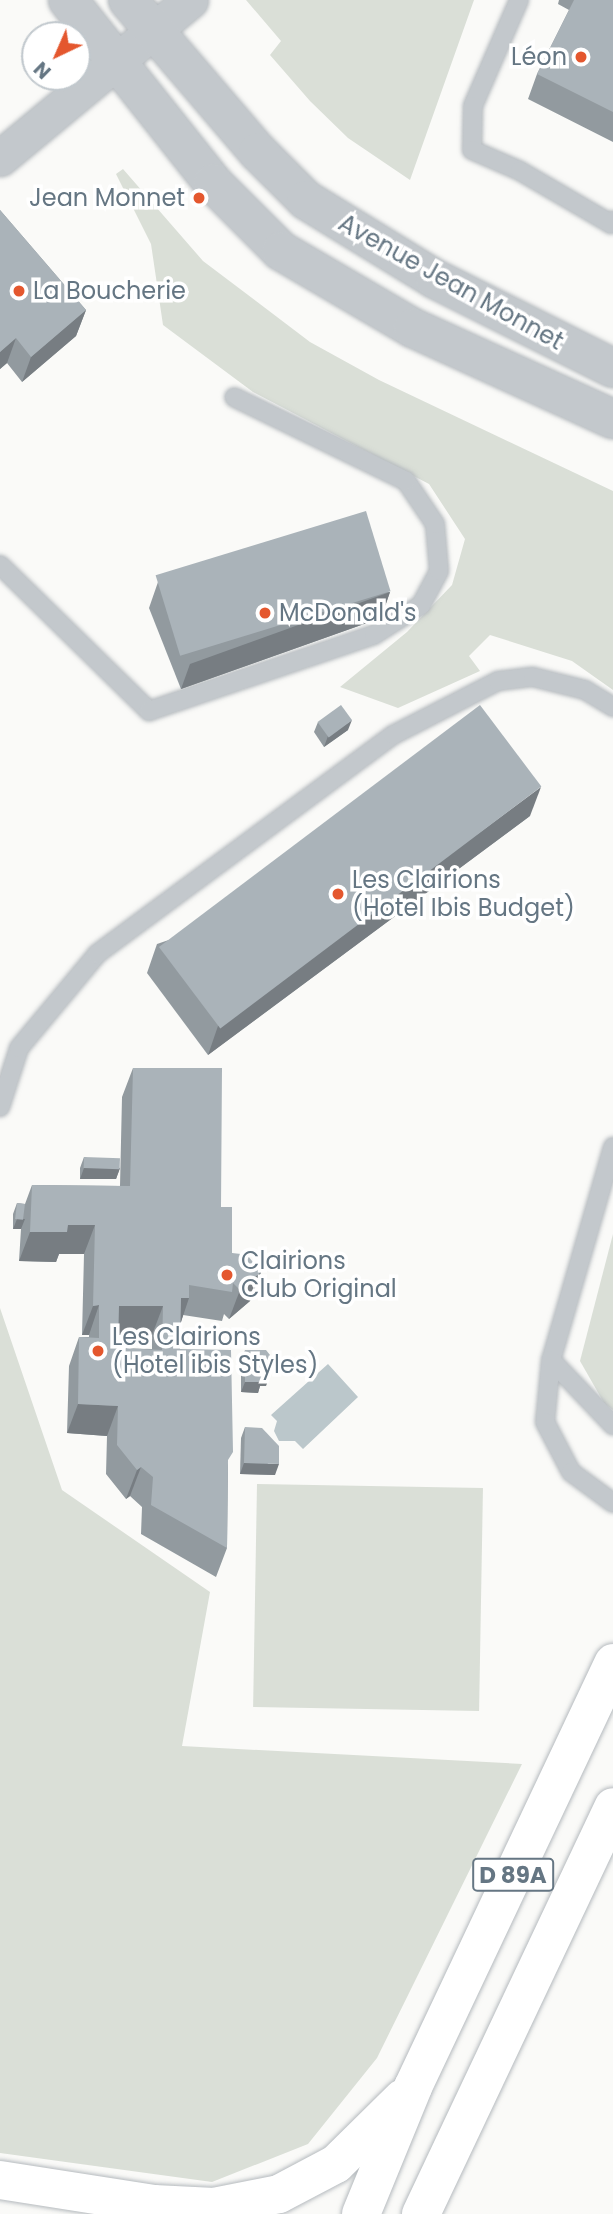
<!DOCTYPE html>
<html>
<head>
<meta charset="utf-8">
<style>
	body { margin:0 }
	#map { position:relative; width:613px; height:2214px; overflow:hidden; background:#fafaf8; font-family:Poppins,sans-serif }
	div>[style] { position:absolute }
	.green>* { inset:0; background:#dadfd7; transform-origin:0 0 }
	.water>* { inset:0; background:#bbc7cb }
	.roads { filter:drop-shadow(0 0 2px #b5babe) drop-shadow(0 0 2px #b5babe) }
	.service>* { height:18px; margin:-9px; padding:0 9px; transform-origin:9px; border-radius:9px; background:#c3c8cc }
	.minor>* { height:35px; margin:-17.5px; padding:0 17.5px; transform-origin:17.5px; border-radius:17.5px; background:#c3c8cc }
	.tertiary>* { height:38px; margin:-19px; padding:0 19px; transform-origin:19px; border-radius:19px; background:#c3c8cc }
	.primary>* { height:38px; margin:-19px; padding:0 19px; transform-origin:19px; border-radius:19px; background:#fff }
	.wall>* { inset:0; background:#929a9f }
	.shaded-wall>* { inset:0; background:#777d82 }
	.building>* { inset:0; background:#aab3b9; transform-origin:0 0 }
	.dots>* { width:19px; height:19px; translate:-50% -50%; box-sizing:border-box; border:4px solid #fff; border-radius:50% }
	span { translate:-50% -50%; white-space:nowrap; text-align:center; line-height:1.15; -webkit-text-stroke:7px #fff; paint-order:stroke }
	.shield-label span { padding:2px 5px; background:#fff; border:2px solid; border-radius:5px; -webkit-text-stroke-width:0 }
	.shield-label { font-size:23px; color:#657683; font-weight:700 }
	.poi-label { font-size:24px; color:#657683 }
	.right { translate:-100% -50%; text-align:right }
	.left { translate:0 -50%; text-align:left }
	.street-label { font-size:24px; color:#657683 }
	.north { position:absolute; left:21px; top:21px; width:70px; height:70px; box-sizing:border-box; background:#fff; border:2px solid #c1c8cd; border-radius:50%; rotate:224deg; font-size:19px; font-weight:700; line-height:28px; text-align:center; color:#657683 }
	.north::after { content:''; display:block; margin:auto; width:24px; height:32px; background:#e4572e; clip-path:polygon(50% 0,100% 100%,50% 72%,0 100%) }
</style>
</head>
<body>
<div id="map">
	<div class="green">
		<div style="clip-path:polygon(246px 0,474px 0,410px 180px,348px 138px,310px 101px,270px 55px,281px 41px)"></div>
		<div style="clip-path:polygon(123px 169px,203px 261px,310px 342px,379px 380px,613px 491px,613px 690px,572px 661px,490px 635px,469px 656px,480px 671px,398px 708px,340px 687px,407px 632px,452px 585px,465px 539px,429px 484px,253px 392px,163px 325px,151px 244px,116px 174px)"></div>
		<div style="clip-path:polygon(613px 1234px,613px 1410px,604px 1403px,580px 1361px)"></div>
		<div style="clip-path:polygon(0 1308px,62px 1490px,210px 1592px,182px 1746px,522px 1764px,377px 2058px,308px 2144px,212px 2182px,0 2153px)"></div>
		<div style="left:257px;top:1484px;width:226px;height:223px;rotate:1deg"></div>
	</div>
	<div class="water">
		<div style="clip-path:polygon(328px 1364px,358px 1397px,303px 1449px,295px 1441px,279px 1441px,274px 1431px,277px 1421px,271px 1415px)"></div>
	</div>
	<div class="roads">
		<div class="service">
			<div style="left:519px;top:0;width:116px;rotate:113.5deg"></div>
			<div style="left:473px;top:106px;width:44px;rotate:91.3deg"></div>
			<div style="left:472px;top:150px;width:52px;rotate:23.6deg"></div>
			<div style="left:520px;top:171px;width:105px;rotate:30.2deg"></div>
			<div style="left:611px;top:224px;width:4px;rotate:-56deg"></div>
			<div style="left:0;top:565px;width:209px;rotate:44.4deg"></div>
			<div style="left:149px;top:711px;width:237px;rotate:-18.7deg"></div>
			<div style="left:374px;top:635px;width:56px;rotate:-32.6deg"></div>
			<div style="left:421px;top:605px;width:38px;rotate:-62deg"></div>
			<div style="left:439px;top:571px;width:47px;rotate:-94.9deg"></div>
			<div style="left:435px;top:524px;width:52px;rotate:-124deg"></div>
			<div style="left:406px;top:481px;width:191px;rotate:-154deg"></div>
			<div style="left:0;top:1107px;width:62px;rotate:-72.1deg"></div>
			<div style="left:19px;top:1048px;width:122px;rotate:-50.3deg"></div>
			<div style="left:97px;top:954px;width:368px;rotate:-36.5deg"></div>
			<div style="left:393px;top:735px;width:118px;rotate:-27.2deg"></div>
			<div style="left:498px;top:681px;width:35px;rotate:-7deg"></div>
			<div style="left:533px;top:677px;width:54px;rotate:14deg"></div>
			<div style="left:585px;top:690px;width:33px;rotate:31deg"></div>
			<div style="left:613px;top:1147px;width:222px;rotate:106.2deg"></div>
			<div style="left:551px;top:1360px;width:62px;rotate:95.5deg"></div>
			<div style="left:545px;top:1422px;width:56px;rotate:62.5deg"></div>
			<div style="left:571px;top:1472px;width:52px;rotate:36.4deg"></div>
			<div style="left:551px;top:1360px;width:90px;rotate:46.4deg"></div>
		</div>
		<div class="minor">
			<div style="left:0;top:158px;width:247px;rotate:-39.7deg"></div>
		</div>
		<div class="tertiary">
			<div style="left:68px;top:0;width:233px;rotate:51.6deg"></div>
			<div style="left:213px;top:183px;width:96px;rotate:45deg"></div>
			<div style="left:281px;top:251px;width:153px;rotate:30.3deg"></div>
			<div style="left:413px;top:328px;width:220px;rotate:24.5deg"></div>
			<div style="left:128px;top:0;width:200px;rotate:49.5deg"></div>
			<div style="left:258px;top:152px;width:68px;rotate:45deg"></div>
			<div style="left:306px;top:200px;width:151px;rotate:31.5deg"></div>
			<div style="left:435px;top:279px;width:199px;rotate:26.6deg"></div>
		</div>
		<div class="primary">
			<div style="left:0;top:2180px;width:156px;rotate:8.9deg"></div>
			<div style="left:154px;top:2204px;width:60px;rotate:2.9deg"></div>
			<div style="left:214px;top:2207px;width:66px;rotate:-11.3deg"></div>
			<div style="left:279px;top:2194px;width:64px;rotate:-27.8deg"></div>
			<div style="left:336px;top:2164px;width:93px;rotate:-44.6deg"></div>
			<div style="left:361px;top:2214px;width:137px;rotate:-67.7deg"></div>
			<div style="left:413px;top:2087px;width:469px;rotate:-64.7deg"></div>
			<div style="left:421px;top:2214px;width:450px;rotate:-64.7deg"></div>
		</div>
	</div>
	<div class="wall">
		<div style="clip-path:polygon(559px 0,613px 0,613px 142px,528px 99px,537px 74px,569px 10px,558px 4px)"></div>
		<div style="clip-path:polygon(0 210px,86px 310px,76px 336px,22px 382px,7px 363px,0 369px)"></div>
		<div style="clip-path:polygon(158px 582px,390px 592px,381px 618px,181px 689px,149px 608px)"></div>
		<div style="clip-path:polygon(318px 722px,348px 730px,324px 747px,314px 732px)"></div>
		<div style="clip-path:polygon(530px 816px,208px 1055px,147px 973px,157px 944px)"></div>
		<div style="clip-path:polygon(evenodd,133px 1068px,221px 1207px,232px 1253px,240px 1262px,261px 1272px,250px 1301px,229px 1319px,224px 1314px,222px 1321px,183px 1315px,181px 1322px,180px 1349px,228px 1465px,227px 1548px,216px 1577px,141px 1534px,142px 1507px,130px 1496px,126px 1499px,106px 1474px,107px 1436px,67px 1433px,69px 1366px,79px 1337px,89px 1337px,89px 1335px,82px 1335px,84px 1254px,59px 1254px,56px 1262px,19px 1261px,21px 1229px,13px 1229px,13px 1214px,17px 1203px,25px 1204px,32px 1185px,120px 1186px,122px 1097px,133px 1068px,118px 1335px,152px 1335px,152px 1349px,118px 1348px,118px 1335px)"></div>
		<div style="clip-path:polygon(84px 1157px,120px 1168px,116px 1179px,80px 1179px,80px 1168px)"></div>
		<div style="clip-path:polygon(245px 1350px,266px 1386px,260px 1386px,258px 1393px,241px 1392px,241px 1361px)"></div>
		<div style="clip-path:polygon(245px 1427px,275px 1475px,240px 1474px,241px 1438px)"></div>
	</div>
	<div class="shaded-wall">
		<div style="clip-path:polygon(86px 310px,76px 336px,22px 382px,31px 357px)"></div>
		<div style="clip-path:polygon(16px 338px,7px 363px,0 369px,0 352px)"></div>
		<div style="clip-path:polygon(390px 592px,381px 618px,181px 689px,190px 664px)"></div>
		<div style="clip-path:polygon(352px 720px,348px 730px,324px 747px,328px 736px)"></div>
		<div style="clip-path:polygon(541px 787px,530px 816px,208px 1055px,218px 1026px)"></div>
		<div style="clip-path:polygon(84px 1168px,120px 1168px,116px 1179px,80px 1179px)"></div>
		<div style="clip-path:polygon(17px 1219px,25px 1219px,21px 1229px,13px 1229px)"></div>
		<div style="clip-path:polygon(68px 1225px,95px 1225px,84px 1254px,59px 1254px,56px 1262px,19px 1261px,30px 1232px)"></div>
		<div style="clip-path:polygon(261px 1272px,250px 1301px,229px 1319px,240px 1290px)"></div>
		<div style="clip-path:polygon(181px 1298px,189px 1298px,179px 1328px)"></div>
		<div style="clip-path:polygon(99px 1305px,89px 1335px,82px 1335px,93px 1306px)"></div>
		<div style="clip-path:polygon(119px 1306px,163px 1306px,152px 1335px,108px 1335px)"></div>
		<div style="clip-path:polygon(261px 1375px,270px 1376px,266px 1386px,260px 1386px,258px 1393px,241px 1392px,245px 1382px)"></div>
		<div style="clip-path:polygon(78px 1404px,118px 1406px,107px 1436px,67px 1433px)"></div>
		<div style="clip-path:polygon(244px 1463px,279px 1464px,275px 1475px,240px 1474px)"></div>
		<div style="clip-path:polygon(141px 1467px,130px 1496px,126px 1499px,137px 1470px)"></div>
	</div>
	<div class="building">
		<div style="clip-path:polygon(574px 0,613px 0,613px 112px,537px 74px)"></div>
		<div style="clip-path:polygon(0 210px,86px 310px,31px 357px,16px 338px,0 352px)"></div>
		<div style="left:366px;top:511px;width:84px;height:220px;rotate:73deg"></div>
		<div style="left:341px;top:705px;width:19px;height:29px;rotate:54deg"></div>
		<div style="left:480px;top:705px;width:102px;height:402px;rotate:53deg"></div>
		<div style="clip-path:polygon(evenodd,133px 1068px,222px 1068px,221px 1207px,232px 1207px,232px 1253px,241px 1254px,240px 1262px,248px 1256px,261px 1272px,240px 1290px,233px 1283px,232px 1292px,189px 1285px,189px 1298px,181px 1298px,180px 1349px,231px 1350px,233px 1452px,228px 1460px,227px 1548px,151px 1505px,153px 1477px,141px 1467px,137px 1470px,117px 1445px,118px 1406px,78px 1404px,79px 1337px,99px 1338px,99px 1305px,93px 1306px,95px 1225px,68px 1225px,67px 1232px,30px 1232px,32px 1185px,130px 1186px,133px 1068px,119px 1306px,163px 1306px,162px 1350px,118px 1348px,119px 1306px)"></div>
		<div style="left:84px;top:1157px;width:36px;height:11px;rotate:2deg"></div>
		<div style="left:17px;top:1203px;width:8px;height:16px;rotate:7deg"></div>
		<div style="clip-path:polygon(245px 1350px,266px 1350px,270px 1355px,270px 1376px,261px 1375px,262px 1382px,245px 1382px)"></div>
		<div style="clip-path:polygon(245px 1427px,262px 1428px,279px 1446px,279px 1464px,244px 1463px)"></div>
	</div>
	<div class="dots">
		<div style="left:581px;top:57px;background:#e4572e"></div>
		<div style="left:199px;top:198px;background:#e4572e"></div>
		<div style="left:19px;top:291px;background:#e4572e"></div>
		<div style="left:265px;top:613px;background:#e4572e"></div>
		<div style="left:338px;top:894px;background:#e4572e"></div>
		<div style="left:227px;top:1275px;background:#e4572e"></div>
		<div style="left:98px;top:1351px;background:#e4572e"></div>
	</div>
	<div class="shield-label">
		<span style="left:513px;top:1875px">D 89A</span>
	</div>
	<div class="poi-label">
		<span class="right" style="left:567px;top:57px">Léon</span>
		<span class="right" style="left:185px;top:198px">Jean Monnet</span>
		<span class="left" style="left:33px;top:291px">La Boucherie</span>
		<span class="left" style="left:279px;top:613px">McDonald's</span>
		<span class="left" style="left:352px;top:894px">Les Clairions<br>(Hotel Ibis Budget)</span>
		<span class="left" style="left:241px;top:1275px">Clairions<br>Club Original</span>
		<span class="left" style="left:112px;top:1351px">Les Clairions<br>(Hotel ibis Styles)</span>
	</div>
	<div class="street-label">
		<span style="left:451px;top:282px;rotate:29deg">Avenue Jean Monnet</span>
	</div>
	<div class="north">N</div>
</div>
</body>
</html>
